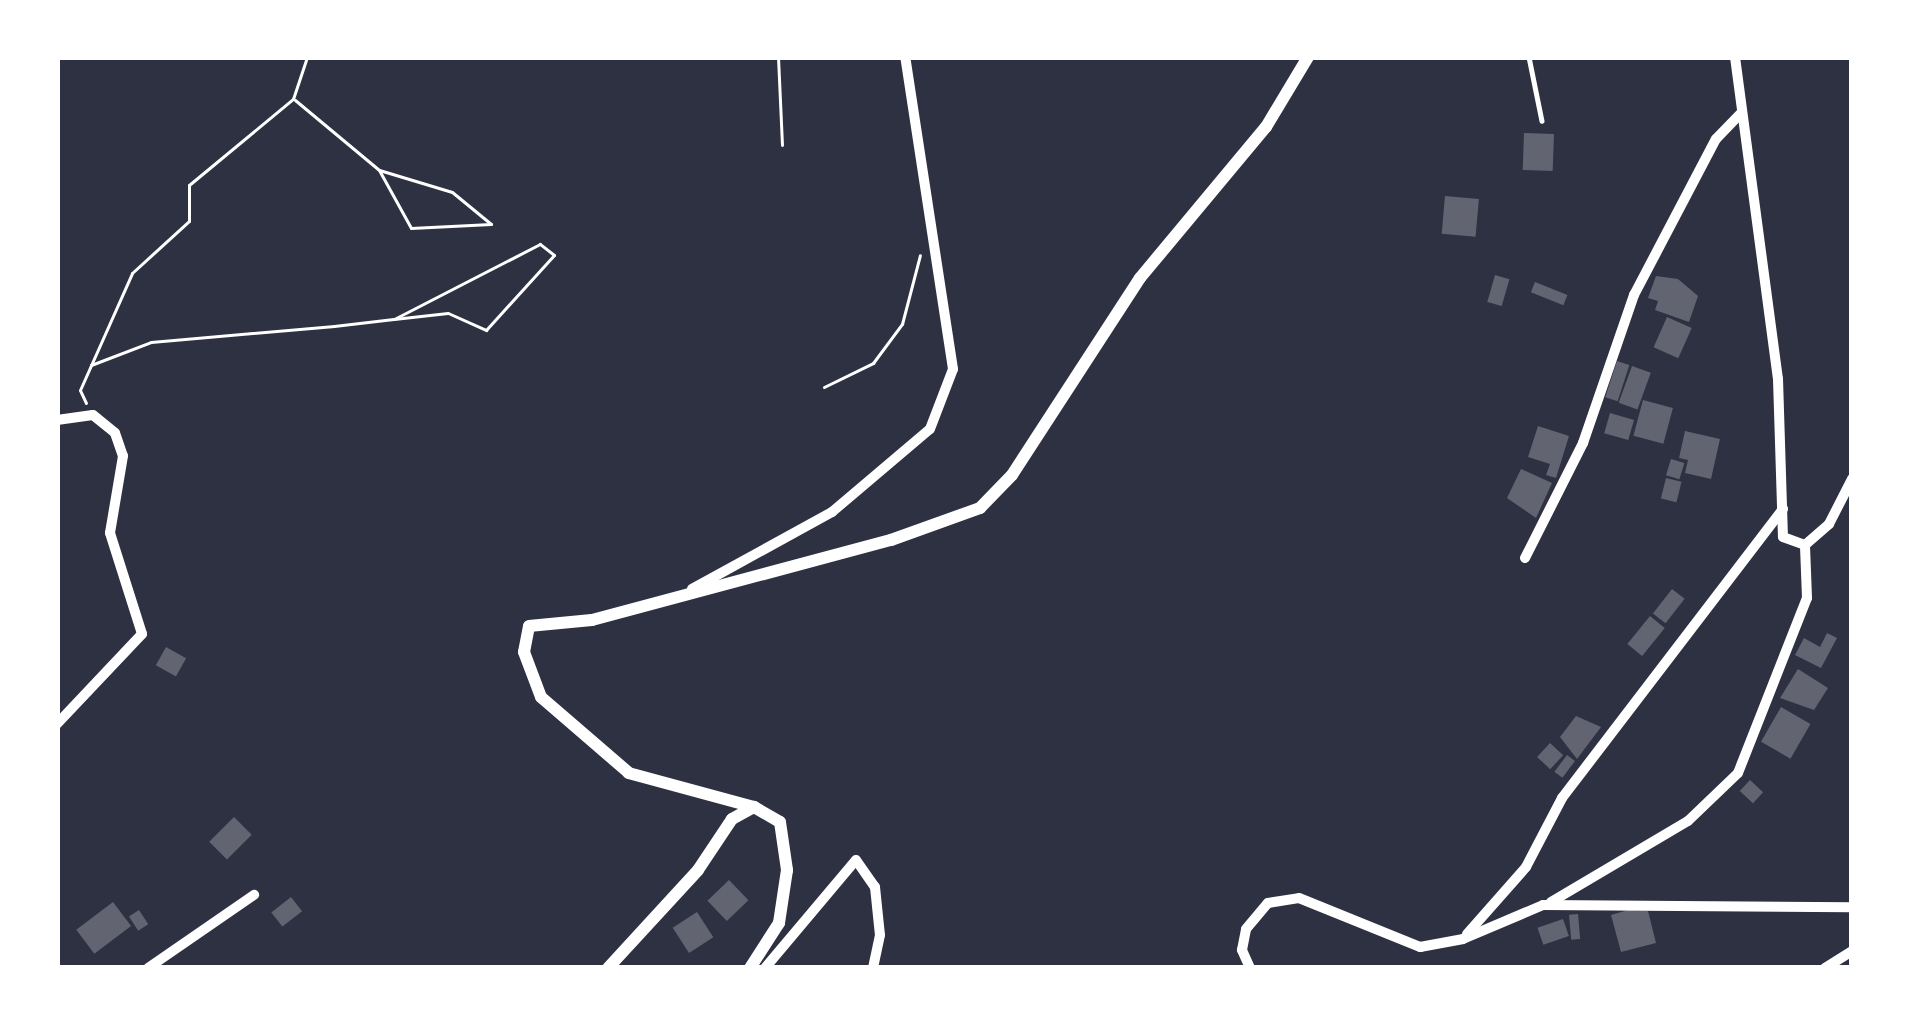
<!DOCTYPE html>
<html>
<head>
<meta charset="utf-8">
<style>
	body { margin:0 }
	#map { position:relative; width:1909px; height:1025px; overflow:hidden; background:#2d3142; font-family:"Libre Baskerville",serif }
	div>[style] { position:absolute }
	.building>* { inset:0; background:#626471; transform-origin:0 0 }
	.path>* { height:3px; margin:-1.5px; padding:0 1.5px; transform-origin:1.5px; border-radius:1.5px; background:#fff }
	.service>* { height:4.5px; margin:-2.25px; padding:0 2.25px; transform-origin:2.25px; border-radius:2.25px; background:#fff }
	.minor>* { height:10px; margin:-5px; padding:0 5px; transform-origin:5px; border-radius:5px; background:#fff }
	.tertiary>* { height:12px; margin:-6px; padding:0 6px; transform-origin:6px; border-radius:6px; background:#fff }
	span { translate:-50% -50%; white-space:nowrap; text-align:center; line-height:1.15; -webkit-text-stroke:12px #fff; paint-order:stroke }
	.frame { position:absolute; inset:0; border:60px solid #fff; pointer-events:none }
</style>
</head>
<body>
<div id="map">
	<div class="building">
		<div style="left:1524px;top:133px;width:30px;height:37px;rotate:2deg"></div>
		<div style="left:1445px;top:196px;width:34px;height:38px;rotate:5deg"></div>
		<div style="left:1495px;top:275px;width:15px;height:28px;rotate:16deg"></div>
		<div style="clip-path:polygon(1656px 276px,1678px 279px,1698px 296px,1689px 322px,1655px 310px,1658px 301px,1648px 298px)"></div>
		<div style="left:1535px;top:282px;width:35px;height:11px;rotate:22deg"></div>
		<div style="left:1667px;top:317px;width:27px;height:33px;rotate:24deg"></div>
		<div style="left:1617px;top:361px;width:13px;height:38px;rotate:18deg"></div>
		<div style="left:1632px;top:366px;width:20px;height:39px;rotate:20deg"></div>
		<div style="left:1643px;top:400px;width:31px;height:37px;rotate:15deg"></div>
		<div style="left:1610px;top:413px;width:25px;height:21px;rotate:16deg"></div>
		<div style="clip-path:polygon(1538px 426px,1569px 436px,1556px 478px,1546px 475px,1550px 464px,1528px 457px)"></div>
		<div style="clip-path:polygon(1685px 431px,1720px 439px,1711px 479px,1685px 473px,1688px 460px,1679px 458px)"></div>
		<div style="left:1671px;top:459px;width:14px;height:17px;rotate:17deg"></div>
		<div style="clip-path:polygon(1521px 469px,1552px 483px,1536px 518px,1507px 498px)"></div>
		<div style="left:1666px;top:478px;width:16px;height:21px;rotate:14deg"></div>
		<div style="left:1672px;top:589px;width:16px;height:31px;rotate:38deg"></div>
		<div style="left:1650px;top:616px;width:19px;height:36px;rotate:39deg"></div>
		<div style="clip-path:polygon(1827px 633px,1837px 638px,1821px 668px,1795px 655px,1804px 638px,1820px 647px)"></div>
		<div style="left:166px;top:647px;width:23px;height:21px;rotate:29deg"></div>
		<div style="clip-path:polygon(1798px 669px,1828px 688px,1814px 710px,1780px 698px)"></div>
		<div style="left:1781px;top:707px;width:34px;height:40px;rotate:30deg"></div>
		<div style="clip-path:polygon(1576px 716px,1601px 727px,1577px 759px,1560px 737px)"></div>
		<div style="left:1550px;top:743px;width:18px;height:19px;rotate:43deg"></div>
		<div style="left:1567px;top:755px;width:10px;height:21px;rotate:37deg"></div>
		<div style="left:1750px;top:780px;width:18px;height:15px;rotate:43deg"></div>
		<div style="left:234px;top:817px;width:25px;height:35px;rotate:45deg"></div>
		<div style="left:729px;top:880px;width:28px;height:30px;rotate:46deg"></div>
		<div style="left:291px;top:897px;width:18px;height:25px;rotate:52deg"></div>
		<div style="left:113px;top:902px;width:30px;height:46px;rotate:53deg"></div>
		<div style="left:139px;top:910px;width:17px;height:12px;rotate:57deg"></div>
		<div style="clip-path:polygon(1628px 910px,1648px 911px,1656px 943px,1621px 952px,1611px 915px)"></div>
		<div style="left:697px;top:912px;width:30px;height:29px;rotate:57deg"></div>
		<div style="left:1578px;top:914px;width:25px;height:9px;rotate:85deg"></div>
		<div style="left:1563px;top:919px;width:18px;height:27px;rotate:71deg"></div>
	</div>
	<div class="path">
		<div style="left:778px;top:57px;width:88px;rotate:87.4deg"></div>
		<div style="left:295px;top:100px;width:109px;rotate:39.8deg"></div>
		<div style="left:379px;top:170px;width:66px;rotate:61.1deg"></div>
		<div style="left:411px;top:228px;width:80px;rotate:-2.9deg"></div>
		<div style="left:491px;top:224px;width:50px;rotate:-140.6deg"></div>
		<div style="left:452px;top:192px;width:76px;rotate:-163.2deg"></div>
		<div style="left:91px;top:365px;width:64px;rotate:-21deg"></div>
		<div style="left:151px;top:342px;width:184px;rotate:-5deg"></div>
		<div style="left:334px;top:326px;width:60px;rotate:-6.7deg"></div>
		<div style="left:394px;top:319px;width:54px;rotate:-6.3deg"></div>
		<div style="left:448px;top:313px;width:42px;rotate:24.1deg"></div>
		<div style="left:486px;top:330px;width:101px;rotate:-47.8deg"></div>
		<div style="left:554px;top:255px;width:18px;rotate:-142deg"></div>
		<div style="left:540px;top:244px;width:164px;rotate:152.8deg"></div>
		<div style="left:824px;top:387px;width:55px;rotate:-26.1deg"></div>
		<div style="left:873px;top:363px;width:49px;rotate:-53.4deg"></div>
		<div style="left:902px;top:324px;width:71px;rotate:-75.4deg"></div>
		<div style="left:86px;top:403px;width:14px;rotate:-115deg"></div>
		<div style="left:80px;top:390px;width:128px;rotate:-66deg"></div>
		<div style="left:132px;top:273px;width:77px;rotate:-42.4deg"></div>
		<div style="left:189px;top:221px;width:36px;rotate:-90deg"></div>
		<div style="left:189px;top:185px;width:135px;rotate:-39.6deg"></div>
		<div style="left:293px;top:99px;width:44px;rotate:-71.6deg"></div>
	</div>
	<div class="service">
		<div style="left:1529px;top:57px;width:65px;rotate:78.5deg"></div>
	</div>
	<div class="minor">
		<div style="left:1735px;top:57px;width:325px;rotate:82.4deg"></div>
		<div style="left:1778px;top:379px;width:158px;rotate:88.2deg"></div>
		<div style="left:1783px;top:537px;width:23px;rotate:20deg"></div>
		<div style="left:1805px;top:545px;width:32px;rotate:-41deg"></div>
		<div style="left:1829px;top:524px;width:51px;rotate:-62.9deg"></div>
		<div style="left:57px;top:420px;width:36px;rotate:-8deg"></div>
		<div style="left:93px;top:415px;width:28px;rotate:39deg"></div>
		<div style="left:115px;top:433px;width:24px;rotate:71deg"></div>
		<div style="left:123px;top:456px;width:78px;rotate:99.6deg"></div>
		<div style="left:110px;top:533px;width:106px;rotate:72.4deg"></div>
		<div style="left:142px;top:634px;width:124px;rotate:133.4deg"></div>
		<div style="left:1525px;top:558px;width:129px;rotate:-63.2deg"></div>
		<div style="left:1583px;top:443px;width:157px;rotate:-71deg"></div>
		<div style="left:1634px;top:295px;width:176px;rotate:-62.3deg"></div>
		<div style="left:1716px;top:139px;width:37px;rotate:-46deg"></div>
		<div style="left:692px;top:589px;width:160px;rotate:-28.8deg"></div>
		<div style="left:832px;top:512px;width:128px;rotate:-40.3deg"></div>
		<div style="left:930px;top:429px;width:64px;rotate:-69deg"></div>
		<div style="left:953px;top:369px;width:316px;rotate:-98.7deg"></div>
		<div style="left:1551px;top:902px;width:159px;rotate:-30.6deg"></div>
		<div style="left:1688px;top:821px;width:69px;rotate:-43.8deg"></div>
		<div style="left:1738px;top:773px;width:188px;rotate:-68.5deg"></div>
		<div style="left:1807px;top:598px;width:53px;rotate:-92.2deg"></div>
		<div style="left:1467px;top:934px;width:89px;rotate:-48.6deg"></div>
		<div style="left:1526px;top:867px;width:78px;rotate:-62.4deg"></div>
		<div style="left:1562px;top:798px;width:364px;rotate:-52.6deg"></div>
		<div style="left:148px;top:968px;width:129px;rotate:-34.6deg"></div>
		<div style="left:765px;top:968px;width:141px;rotate:-49.9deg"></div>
		<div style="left:856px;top:860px;width:33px;rotate:55deg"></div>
		<div style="left:875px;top:887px;width:48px;rotate:84.1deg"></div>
		<div style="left:880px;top:935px;width:34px;rotate:102deg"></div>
		<div style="left:1250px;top:968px;width:20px;rotate:-114deg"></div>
		<div style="left:1242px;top:950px;width:21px;rotate:-79deg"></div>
		<div style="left:1246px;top:929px;width:34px;rotate:-50deg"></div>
		<div style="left:1268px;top:903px;width:31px;rotate:-9deg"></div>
		<div style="left:1299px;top:898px;width:131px;rotate:22deg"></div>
		<div style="left:1420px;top:947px;width:44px;rotate:-10.5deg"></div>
		<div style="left:1463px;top:939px;width:87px;rotate:-23deg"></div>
		<div style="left:1543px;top:905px;width:309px;rotate:0.4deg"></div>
		<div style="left:1825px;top:968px;width:32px;rotate:-32deg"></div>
	</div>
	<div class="tertiary">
		<div style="left:754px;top:807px;width:130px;rotate:-164.8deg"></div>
		<div style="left:629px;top:773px;width:116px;rotate:-139.2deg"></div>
		<div style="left:541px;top:697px;width:48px;rotate:-110.7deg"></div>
		<div style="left:524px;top:652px;width:26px;rotate:-79deg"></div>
		<div style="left:529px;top:626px;width:63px;rotate:-5.4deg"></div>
		<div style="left:592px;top:620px;width:310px;rotate:-15deg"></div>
		<div style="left:891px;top:540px;width:95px;rotate:-19.8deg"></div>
		<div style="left:980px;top:508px;width:46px;rotate:-45.9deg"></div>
		<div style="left:1012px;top:475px;width:235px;rotate:-57deg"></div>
		<div style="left:1140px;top:278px;width:197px;rotate:-50.2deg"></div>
		<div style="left:1266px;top:127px;width:82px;rotate:-59deg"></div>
		<div style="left:608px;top:968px;width:133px;rotate:-47.4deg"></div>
		<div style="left:698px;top:870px;width:61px;rotate:-56.3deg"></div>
		<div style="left:732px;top:819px;width:25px;rotate:-29deg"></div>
		<div style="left:754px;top:807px;width:30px;rotate:30deg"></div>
		<div style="left:780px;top:822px;width:49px;rotate:81.7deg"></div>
		<div style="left:787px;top:870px;width:54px;rotate:98.6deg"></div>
		<div style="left:779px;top:923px;width:54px;rotate:122.8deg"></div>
	</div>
	<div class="frame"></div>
</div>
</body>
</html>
